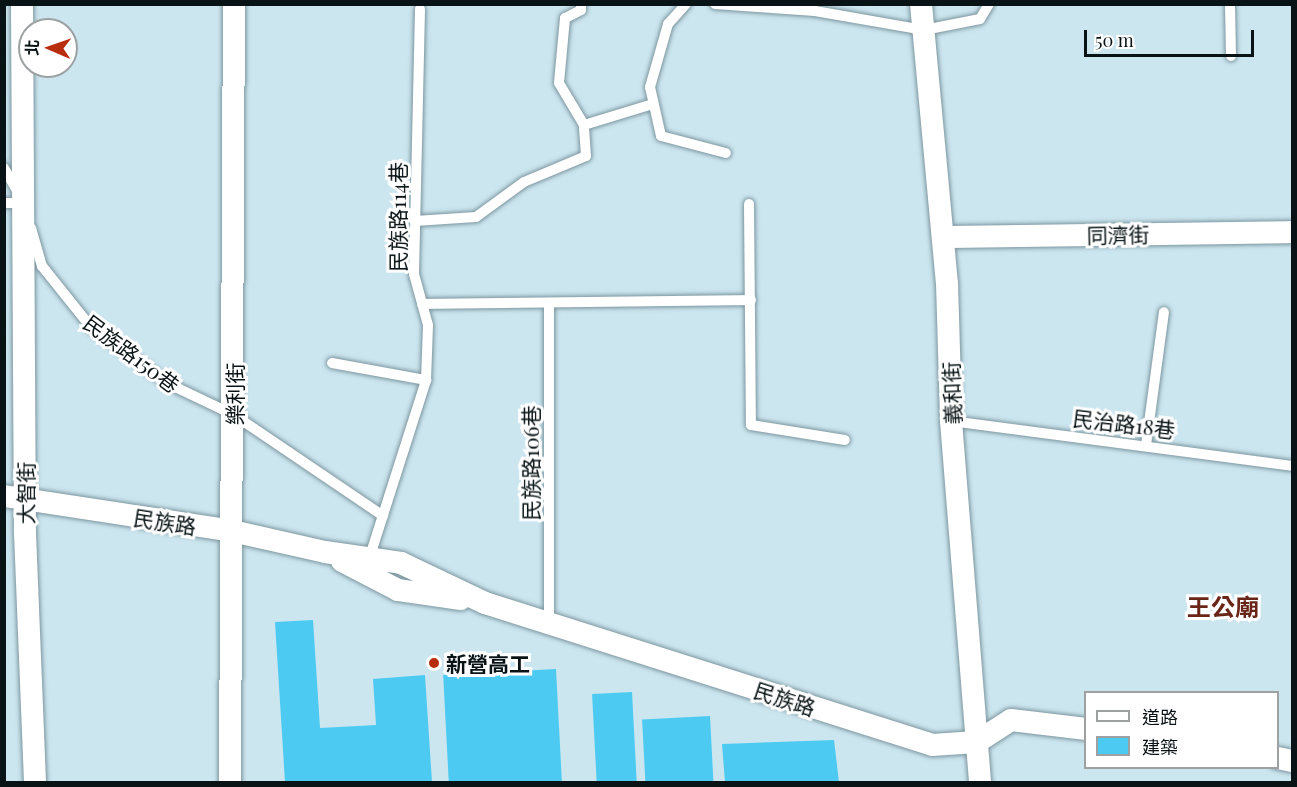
<!DOCTYPE html>
<html>
<head>
<meta charset="utf-8">
<style>
	body { margin:0 }
	#map { position:relative; width:1297px; height:787px; overflow:hidden; background:#cce6f0; font-family:"Playfair Display","Noto Sans TC",serif }
	div>[style] { position:absolute }
	.building>* { inset:0; background:#4dcaf1; transform-origin:0 0 }
	.roads { filter:drop-shadow(0 0 2px #7d969f) drop-shadow(0 0 2px #7d969f) }
	.lane>* { height:10px; margin:-5px; padding:0 5px; transform-origin:5px; border-radius:5px; background:#fff }
	.street>* { height:22px; margin:-11px; padding:0 11px; transform-origin:11px; border-radius:11px; background:#fff }
	.dots>* { width:16px; height:16px; translate:-50% -50%; box-sizing:border-box; border:3px solid #fff; border-radius:50% }
	span { translate:-50% -50%; white-space:nowrap; text-align:center; line-height:1.15; -webkit-text-stroke:6px #fff; paint-order:stroke }
	.street-label { font-size:21px; color:#091316 }
	.poi-label { font-size:21px; color:#091316; font-weight:700 }
	.left { translate:0 -50%; text-align:left }
	.quarter-label { font-size:24px; color:#692618; font-weight:700 }
	.frame { position:absolute; inset:0; border:6px solid #091316; pointer-events:none }
	.legend { position:absolute; left:1084px; top:691px; width:195px; height:78px; box-sizing:border-box; background:#fff; border:2px solid #9da1a2; margin:0; padding:8px 10px; list-style:none; font-size:18px; color:#091316 }
	.legend li { display:flex; align-items:center; gap:12px; height:30px }
	.legend b { width:30px; border:2px solid #9da1a2 }
	.north { position:absolute; left:18px; top:18px; width:60px; height:60px; box-sizing:border-box; background:#fff; border:2px solid #9da1a2; border-radius:50%; rotate:272deg; font-size:16px; font-weight:700; line-height:24px; text-align:center; color:#091316 }
	.north::after { content:''; display:block; margin:auto; width:21px; height:27px; background:#b92d0f; clip-path:polygon(50% 0,100% 100%,50% 72%,0 100%) }
	.scale { position:absolute; left:1084px; top:30px; width:170px; height:27px; box-sizing:border-box; border:3px solid #091316; border-top:0; padding-left:8px; font-size:18px; line-height:21px; white-space:nowrap; color:#091316; -webkit-text-stroke:4px #fff; paint-order:stroke }
</style>
</head>
<body>
<div id="map">
	<div class="building">
		<div style="clip-path:polygon(313px 620px,320px 728px,376px 725px,373px 679px,425px 675px,432px 782px,285px 782px,275px 622px)"></div>
		<div style="left:556px;top:669px;width:113px;height:113px;rotate:87deg"></div>
		<div style="left:632px;top:692px;width:90px;height:40px;rotate:87deg"></div>
		<div style="left:710px;top:716px;width:66px;height:68px;rotate:87deg"></div>
		<div style="clip-path:polygon(834px 740px,839px 782px,725px 782px,722px 744px)"></div>
	</div>
	<div class="roads">
		<div class="lane">
			<div style="left:581px;top:4px;width:6px;rotate:90deg"></div>
			<div style="left:581px;top:10px;width:18px;rotate:153deg"></div>
			<div style="left:565px;top:18px;width:65px;rotate:95.3deg"></div>
			<div style="left:559px;top:83px;width:49px;rotate:59.2deg"></div>
			<div style="left:686px;top:4px;width:27px;rotate:132deg"></div>
			<div style="left:668px;top:24px;width:66px;rotate:105.9deg"></div>
			<div style="left:650px;top:87px;width:50px;rotate:77.3deg"></div>
			<div style="left:661px;top:136px;width:67px;rotate:14.7deg"></div>
			<div style="left:715px;top:4px;width:100px;rotate:4deg"></div>
			<div style="left:815px;top:11px;width:111px;rotate:9.9deg"></div>
			<div style="left:924px;top:30px;width:57px;rotate:-11.1deg"></div>
			<div style="left:980px;top:19px;width:17px;rotate:-59deg"></div>
			<div style="left:1230px;top:4px;width:52px;rotate:88.9deg"></div>
			<div style="left:4px;top:168px;width:30px;rotate:60deg"></div>
			<div style="left:4px;top:203px;width:20px"></div>
			<div style="left:749px;top:204px;width:221px;rotate:89.5deg"></div>
			<div style="left:751px;top:425px;width:95px;rotate:9.1deg"></div>
			<div style="left:415px;top:221px;width:61px;rotate:-3.8deg"></div>
			<div style="left:476px;top:217px;width:59px;rotate:-36.1deg"></div>
			<div style="left:524px;top:182px;width:67px;rotate:-22.8deg"></div>
			<div style="left:586px;top:156px;width:31px;rotate:-94deg"></div>
			<div style="left:584px;top:125px;width:72px;rotate:-16.9deg"></div>
			<div style="left:31px;top:228px;width:40px;rotate:74deg"></div>
			<div style="left:42px;top:266px;width:77px;rotate:51.3deg"></div>
			<div style="left:90px;top:326px;width:98px;rotate:36.3deg"></div>
			<div style="left:169px;top:384px;width:72px;rotate:25.5deg"></div>
			<div style="left:234px;top:415px;width:180px;rotate:34.1deg"></div>
			<div style="left:422px;top:304px;width:329px;rotate:-0.7deg"></div>
			<div style="left:332px;top:363px;width:96px;rotate:10.3deg"></div>
			<div style="left:951px;top:421px;width:344px;rotate:7.5deg"></div>
			<div style="left:1146px;top:445px;width:134px;rotate:-82.3deg"></div>
			<div style="left:369px;top:559px;width:188px;rotate:-72.3deg"></div>
			<div style="left:426px;top:380px;width:55px;rotate:-87.9deg"></div>
			<div style="left:428px;top:325px;width:53px;rotate:-105.4deg"></div>
			<div style="left:414px;top:274px;width:265px;rotate:-88.7deg"></div>
			<div style="left:549px;top:623px;width:320px;rotate:-90deg"></div>
		</div>
		<div class="street">
			<div style="left:22px;top:4px;width:529px;rotate:89.68deg"></div>
			<div style="left:25px;top:533px;width:249px;rotate:87.7deg"></div>
			<div style="left:921px;top:4px;width:280px;rotate:84.7deg"></div>
			<div style="left:947px;top:283px;width:138px;rotate:88.3deg"></div>
			<div style="left:951px;top:421px;width:362px;rotate:85.4deg"></div>
			<div style="left:943px;top:237px;width:349px;rotate:-0.8deg"></div>
			<div style="left:4px;top:496px;width:231px;rotate:8.7deg"></div>
			<div style="left:232px;top:531px;width:95px;rotate:12.7deg"></div>
			<div style="left:325px;top:552px;width:77px;rotate:8.2deg"></div>
			<div style="left:401px;top:563px;width:93px;rotate:25.5deg"></div>
			<div style="left:485px;top:603px;width:469px;rotate:17.6deg"></div>
			<div style="left:932px;top:745px;width:45px;rotate:-3.8deg"></div>
			<div style="left:977px;top:742px;width:40px;rotate:-32.9deg"></div>
			<div style="left:1011px;top:720px;width:76px;rotate:6.8deg"></div>
			<div style="left:342px;top:561px;width:63px;rotate:27.4deg"></div>
			<div style="left:398px;top:590px;width:63px;rotate:8.3deg"></div>
			<div style="left:1278px;top:758px;width:14px;rotate:12deg"></div>
			<div style="left:230px;top:782px;width:778px;rotate:-89.71deg"></div>
		</div>
	</div>
	<div class="dots">
		<div style="left:434px;top:663px;background:#b92d0f"></div>
	</div>
	<div class="street-label">
		<span style="left:397px;top:217px;rotate:-90deg">民族路114巷</span>
		<span style="left:1118px;top:234px;rotate:-1deg">同濟街</span>
		<span style="left:132px;top:353px;rotate:37deg">民族路150巷</span>
		<span style="left:951px;top:393px;rotate:-92deg">義和街</span>
		<span style="left:234px;top:394px;rotate:-90deg">樂利街</span>
		<span style="left:1124px;top:423px;rotate:7deg">民治路18巷</span>
		<span style="left:530px;top:463px;rotate:-90deg">民族路106巷</span>
		<span style="left:25px;top:493px;rotate:-90deg">大智街</span>
		<span style="left:165px;top:521px;rotate:9deg">民族路</span>
		<span style="left:785px;top:698px;rotate:18deg">民族路</span>
	</div>
	<div class="poi-label">
		<span class="left" style="left:446px;top:663px">新營高工</span>
	</div>
	<div class="quarter-label">
		<span style="left:1223px;top:607px">王公廟</span>
	</div>
	<div class="frame"></div>
	<ul class="legend">
	<li><b style="height:8px;background:#fff"></b>道路</li>
	<li><b style="height:16px;background:#4dcaf1"></b>建築</li>
	</ul>
	<div class="north">北</div>
	<div class="scale">50 m</div>
</div>
</body>
</html>
